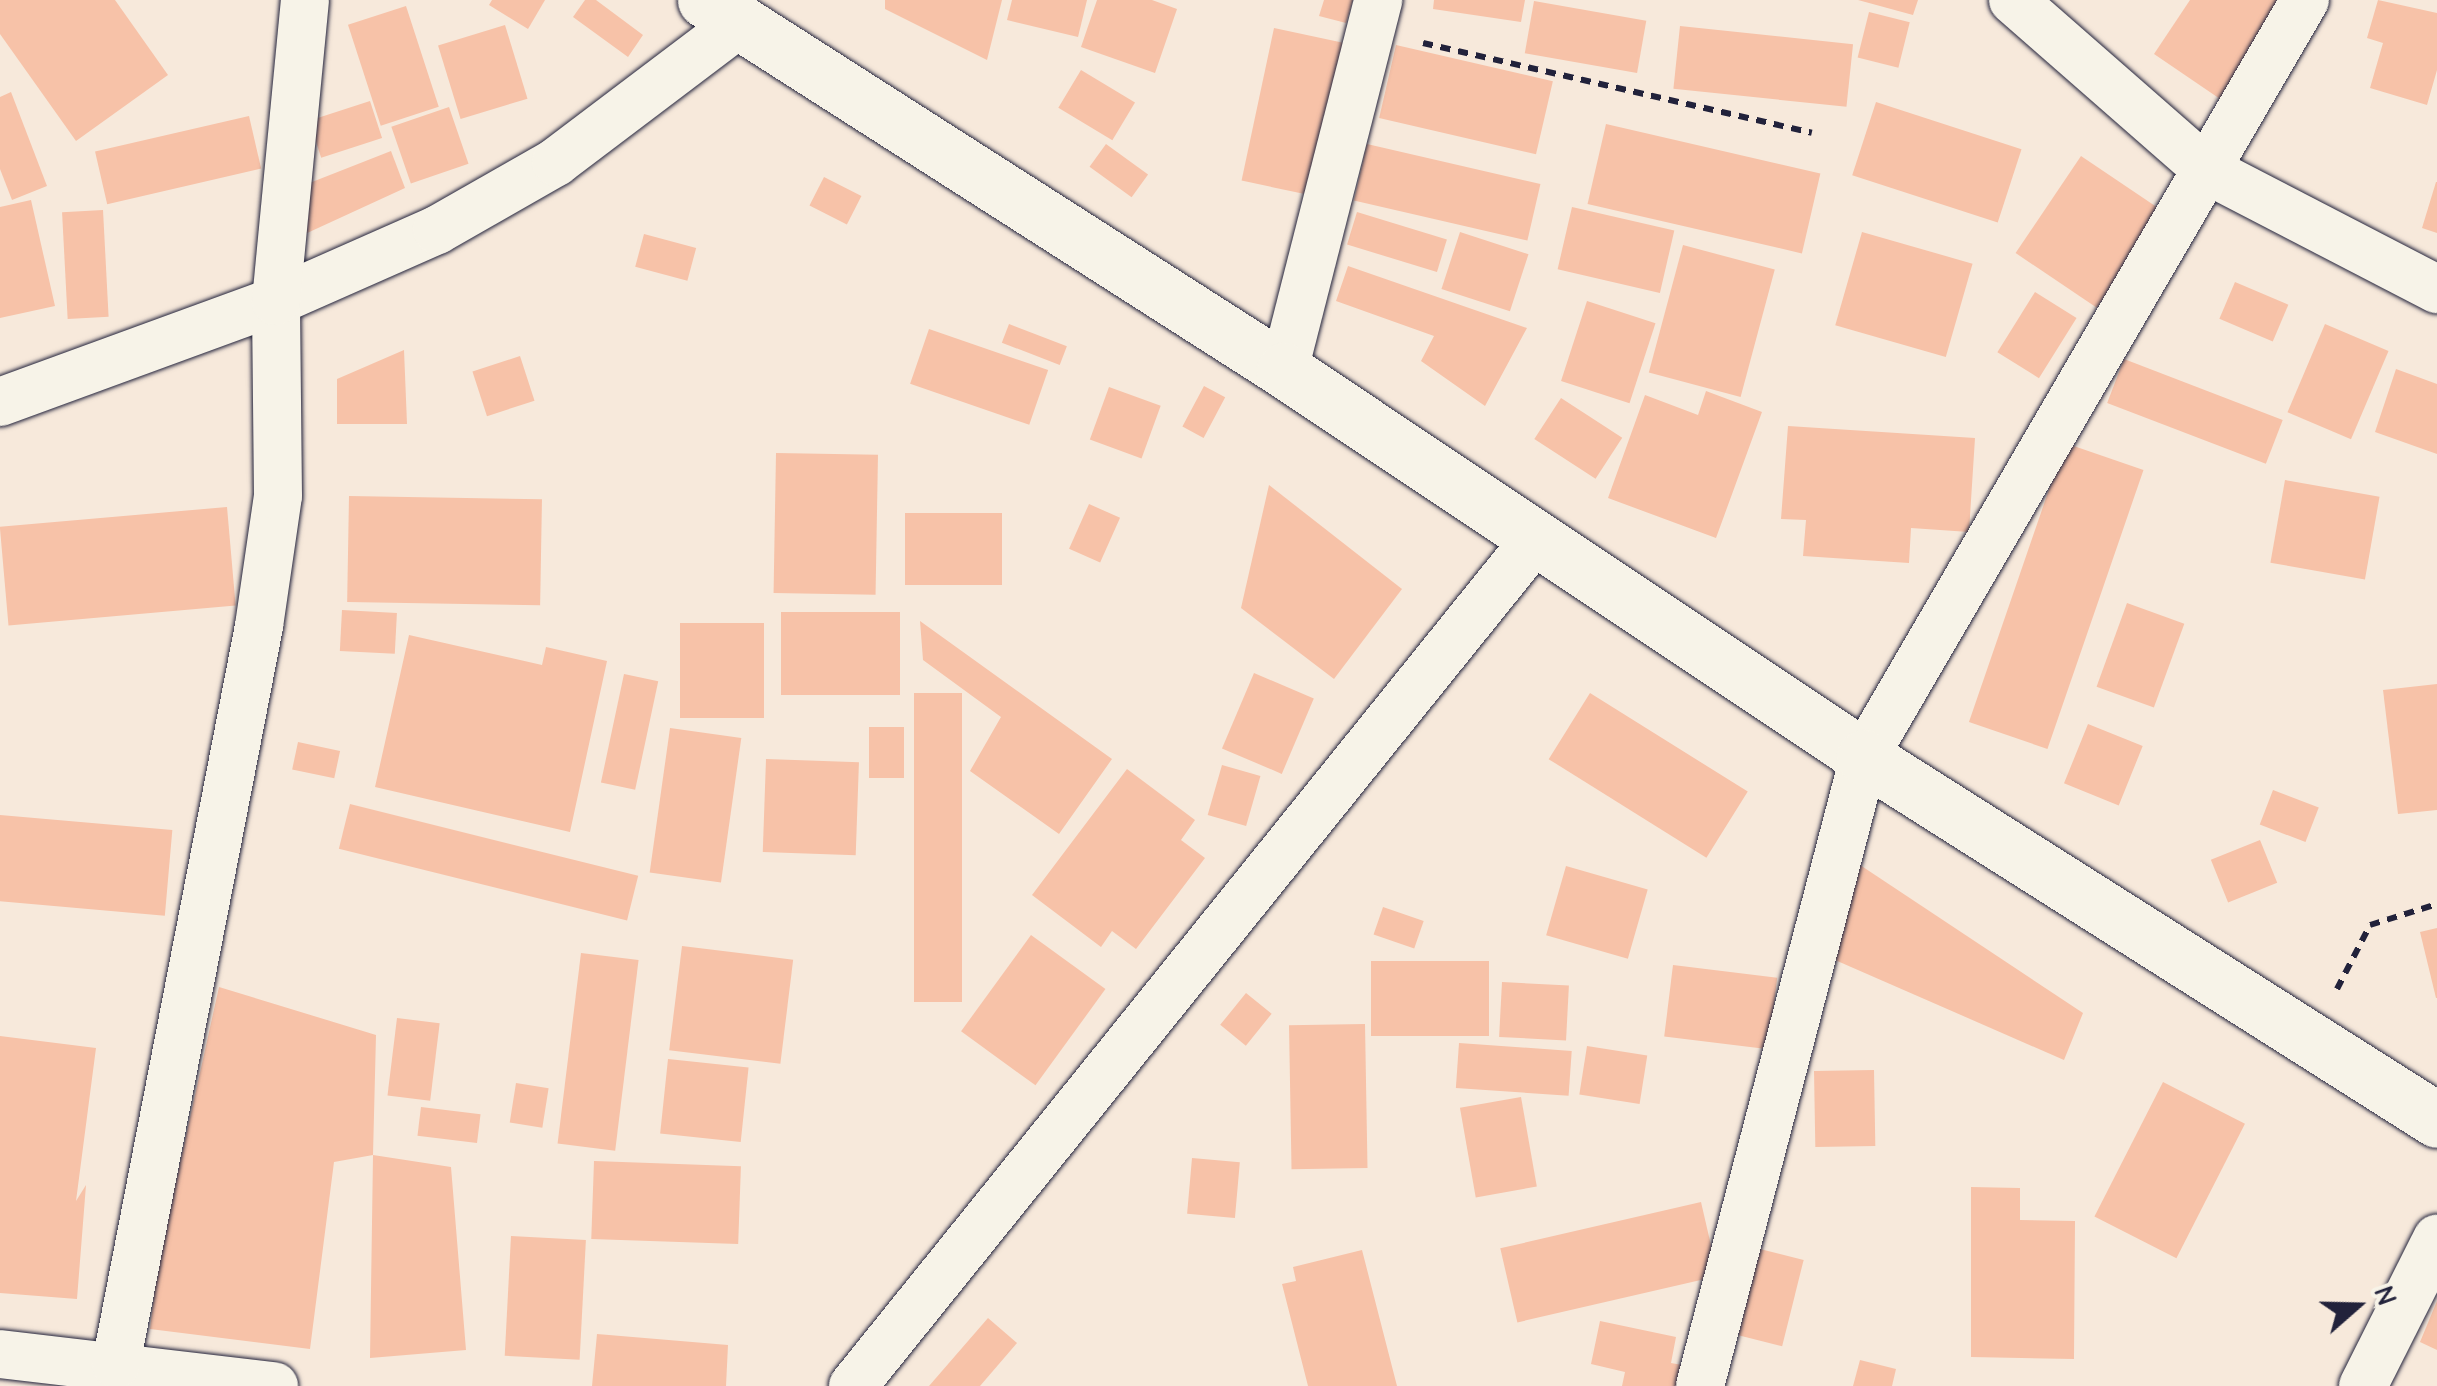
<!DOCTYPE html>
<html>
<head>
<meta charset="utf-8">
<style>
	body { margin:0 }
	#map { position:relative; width:2437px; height:1386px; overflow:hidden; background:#f7e9db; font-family:"Comic Neue",sans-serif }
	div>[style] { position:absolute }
	.building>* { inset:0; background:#f7c2a8; transform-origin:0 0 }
	.path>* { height:6px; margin-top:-3px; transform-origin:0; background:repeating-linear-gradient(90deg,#22223b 0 10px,transparent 0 18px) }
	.roads { filter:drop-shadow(0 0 2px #22223b) drop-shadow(0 0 2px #22223b) }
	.minor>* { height:48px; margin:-24px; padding:0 24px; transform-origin:24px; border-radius:24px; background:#f7f3e8 }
	.secondary>* { height:55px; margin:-27.5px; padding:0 27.5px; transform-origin:27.5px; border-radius:27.5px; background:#f7f3e8 }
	span { translate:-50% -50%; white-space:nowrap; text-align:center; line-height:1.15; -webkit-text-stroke:8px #f7f3e8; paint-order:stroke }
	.north { position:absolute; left:2307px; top:1256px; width:100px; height:100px; -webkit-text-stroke:8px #f7f3e8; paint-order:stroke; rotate:70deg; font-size:28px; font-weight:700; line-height:40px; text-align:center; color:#22223b }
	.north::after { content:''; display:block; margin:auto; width:35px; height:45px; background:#22223b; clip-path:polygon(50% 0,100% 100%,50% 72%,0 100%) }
</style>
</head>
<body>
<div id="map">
	<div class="building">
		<div style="clip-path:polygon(0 0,115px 0,168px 75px,76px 141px,0 34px)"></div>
		<div style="clip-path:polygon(492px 0,545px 0,528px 29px,489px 5px)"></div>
		<div style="clip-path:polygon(585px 0,596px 0,643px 35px,628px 57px,573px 17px)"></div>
		<div style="clip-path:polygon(885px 0,1002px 0,987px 60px,885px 9px)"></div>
		<div style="clip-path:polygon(1012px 0,1087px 0,1078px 37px,1007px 20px)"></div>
		<div style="clip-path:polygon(1097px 0,1152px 0,1177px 9px,1155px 73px,1081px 47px)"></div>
		<div style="clip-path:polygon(1324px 0,1353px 0,1346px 23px,1319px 16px)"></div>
		<div style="clip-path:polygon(1434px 0,1525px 0,1521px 22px,1433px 9px)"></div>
		<div style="clip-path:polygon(1858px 0,1918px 0,1913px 15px)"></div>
		<div style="clip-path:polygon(2190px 0,2296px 0,2226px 103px,2154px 54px)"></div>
		<div style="clip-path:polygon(2378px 0,2437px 13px,2437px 70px,2427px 105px,2370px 88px,2383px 43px,2367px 38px)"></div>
		<div style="left:1534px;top:1px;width:114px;height:53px;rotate:10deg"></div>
		<div style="left:406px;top:6px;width:106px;height:61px;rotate:72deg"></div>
		<div style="left:1869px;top:12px;width:42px;height:47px;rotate:14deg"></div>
		<div style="left:505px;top:25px;width:77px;height:70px;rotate:73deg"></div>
		<div style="left:1680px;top:26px;width:174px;height:63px;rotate:6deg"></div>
		<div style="left:1274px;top:28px;width:73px;height:156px;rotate:12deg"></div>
		<div style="left:1396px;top:45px;width:161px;height:75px;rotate:13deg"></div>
		<div style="left:1081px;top:70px;width:63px;height:44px;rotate:31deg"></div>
		<div style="clip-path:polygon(11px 92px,47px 186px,12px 200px,0 169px,0 97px)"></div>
		<div style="left:370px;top:101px;width:39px;height:64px;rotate:72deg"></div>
		<div style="left:1876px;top:102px;width:153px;height:77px;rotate:18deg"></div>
		<div style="left:449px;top:107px;width:60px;height:61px;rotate:71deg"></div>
		<div style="left:249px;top:116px;width:54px;height:158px;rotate:77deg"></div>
		<div style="left:1606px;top:124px;width:220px;height:82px;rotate:13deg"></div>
		<div style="left:1106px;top:144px;width:52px;height:28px;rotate:36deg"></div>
		<div style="left:1367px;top:144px;width:178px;height:58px;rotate:13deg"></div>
		<div style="clip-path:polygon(391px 151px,405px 188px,305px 234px,307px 184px)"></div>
		<div style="left:2081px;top:156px;width:98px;height:117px;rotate:34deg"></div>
		<div style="left:824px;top:177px;width:42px;height:32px;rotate:27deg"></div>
		<div style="clip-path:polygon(2436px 182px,2437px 182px,2437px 233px,2422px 228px)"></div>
		<div style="clip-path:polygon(31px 200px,55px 306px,0 318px,0 207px)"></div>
		<div style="left:1572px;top:207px;width:105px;height:64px;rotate:13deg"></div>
		<div style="left:103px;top:210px;width:107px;height:41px;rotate:87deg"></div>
		<div style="left:1357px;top:212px;width:94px;height:34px;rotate:17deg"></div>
		<div style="left:1460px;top:232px;width:72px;height:60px;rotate:18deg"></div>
		<div style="left:1862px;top:232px;width:115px;height:97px;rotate:16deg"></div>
		<div style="left:644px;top:234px;width:54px;height:34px;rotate:15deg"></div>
		<div style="left:1683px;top:245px;width:95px;height:132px;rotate:15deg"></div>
		<div style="clip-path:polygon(1348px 266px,1527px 328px,1485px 406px,1421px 361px,1434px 336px,1336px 301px)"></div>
		<div style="left:2235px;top:282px;width:58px;height:40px;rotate:23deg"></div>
		<div style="left:2035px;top:292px;width:49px;height:71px;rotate:32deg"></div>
		<div style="left:1587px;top:301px;width:72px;height:84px;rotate:18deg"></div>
		<div style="left:1009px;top:324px;width:62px;height:20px;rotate:21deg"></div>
		<div style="left:2325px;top:324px;width:69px;height:96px;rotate:23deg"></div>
		<div style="left:929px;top:329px;width:126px;height:58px;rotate:19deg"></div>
		<div style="clip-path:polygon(404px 350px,407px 424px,337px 424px,337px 379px)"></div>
		<div style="left:520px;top:356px;width:47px;height:50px;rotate:72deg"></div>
		<div style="left:2124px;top:359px;width:170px;height:47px;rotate:21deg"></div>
		<div style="clip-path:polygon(2396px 369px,2437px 384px,2437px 454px,2375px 432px)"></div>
		<div style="left:1204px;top:386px;width:24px;height:46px;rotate:28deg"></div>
		<div style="left:1109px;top:387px;width:55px;height:56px;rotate:20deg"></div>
		<div style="clip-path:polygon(1706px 391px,1762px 412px,1716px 538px,1608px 498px,1645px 395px,1698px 415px)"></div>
		<div style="left:1561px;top:398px;width:73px;height:49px;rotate:33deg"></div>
		<div style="clip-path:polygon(1788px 426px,1975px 438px,1969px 532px,1911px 528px,1909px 563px,1803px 556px,1806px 520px,1781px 519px)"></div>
		<div style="left:2065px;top:443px;width:83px;height:295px;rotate:19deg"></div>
		<div style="left:776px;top:453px;width:102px;height:140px;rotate:1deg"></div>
		<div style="left:2285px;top:480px;width:96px;height:84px;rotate:10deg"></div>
		<div style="clip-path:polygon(1269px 485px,1402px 589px,1334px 679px,1241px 608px)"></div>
		<div style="left:349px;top:496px;width:193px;height:106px;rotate:1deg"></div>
		<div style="left:1089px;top:504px;width:34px;height:49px;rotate:24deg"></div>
		<div style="left:227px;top:507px;width:99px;height:228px;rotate:85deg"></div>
		<div style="left:905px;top:513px;width:97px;height:72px"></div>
		<div style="left:2127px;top:603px;width:61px;height:89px;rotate:20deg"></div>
		<div style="left:342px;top:610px;width:55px;height:41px;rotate:3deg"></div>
		<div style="left:781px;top:612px;width:119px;height:83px"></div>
		<div style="clip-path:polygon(920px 621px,1112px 759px,1059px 834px,970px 771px,1001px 717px,923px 660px)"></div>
		<div style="left:680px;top:623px;width:84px;height:95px"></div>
		<div style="clip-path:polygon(409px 635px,542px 665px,546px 647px,607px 661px,570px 832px,375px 787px)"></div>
		<div style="left:1254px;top:673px;width:65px;height:82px;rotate:23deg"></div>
		<div style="left:624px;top:674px;width:35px;height:111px;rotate:12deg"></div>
		<div style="clip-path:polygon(2437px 684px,2437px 810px,2398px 814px,2383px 690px)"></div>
		<div style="left:914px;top:693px;width:48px;height:309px"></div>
		<div style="left:1590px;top:693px;width:186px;height:78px;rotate:32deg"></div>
		<div style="left:2088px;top:724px;width:59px;height:64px;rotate:22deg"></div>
		<div style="left:869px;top:727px;width:35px;height:51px"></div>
		<div style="left:670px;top:728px;width:72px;height:146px;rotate:8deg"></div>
		<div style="left:298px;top:742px;width:43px;height:28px;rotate:12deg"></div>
		<div style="left:766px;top:759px;width:93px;height:93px;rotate:2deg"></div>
		<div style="left:1222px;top:765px;width:40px;height:52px;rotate:16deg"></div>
		<div style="clip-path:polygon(1127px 769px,1195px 820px,1181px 840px,1205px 858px,1136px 949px,1112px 931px,1101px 947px,1032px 895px)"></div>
		<div style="left:2273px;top:790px;width:49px;height:37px;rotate:21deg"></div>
		<div style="left:350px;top:804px;width:297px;height:46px;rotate:14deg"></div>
		<div style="left:0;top:815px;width:173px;height:86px;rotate:5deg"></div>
		<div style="left:2260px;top:840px;width:46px;height:53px;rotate:68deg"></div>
		<div style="clip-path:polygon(1854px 861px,2083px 1013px,2064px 1060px,1835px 960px)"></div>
		<div style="left:1566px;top:866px;width:85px;height:72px;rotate:16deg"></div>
		<div style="left:1383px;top:907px;width:43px;height:29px;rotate:19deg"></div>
		<div style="clip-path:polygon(2437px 928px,2437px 998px,2436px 998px,2420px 932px)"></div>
		<div style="left:1031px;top:935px;width:92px;height:119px;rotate:36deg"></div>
		<div style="left:682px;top:946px;width:112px;height:105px;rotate:7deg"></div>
		<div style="left:581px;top:953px;width:58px;height:192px;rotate:7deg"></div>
		<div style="left:1371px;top:961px;width:118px;height:75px"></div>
		<div style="left:1673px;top:965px;width:105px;height:72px;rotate:7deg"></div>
		<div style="left:1502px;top:982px;width:67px;height:55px;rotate:3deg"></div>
		<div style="clip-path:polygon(219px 987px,376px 1035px,373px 1155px,451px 1167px,466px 1350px,370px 1358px,373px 1155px,334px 1162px,310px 1349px,150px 1329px,158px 1262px)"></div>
		<div style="left:1246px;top:993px;width:33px;height:41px;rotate:39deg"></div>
		<div style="left:397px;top:1018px;width:43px;height:78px;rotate:7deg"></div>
		<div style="left:1365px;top:1024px;width:144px;height:76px;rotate:89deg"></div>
		<div style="clip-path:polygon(0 1036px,96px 1048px,76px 1201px,86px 1185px,77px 1299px,0 1293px)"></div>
		<div style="left:1459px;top:1043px;width:113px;height:45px;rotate:4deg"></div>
		<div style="left:1587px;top:1046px;width:61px;height:49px;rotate:9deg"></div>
		<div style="left:668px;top:1059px;width:81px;height:75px;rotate:6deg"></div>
		<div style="left:1874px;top:1070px;width:76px;height:60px;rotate:89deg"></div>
		<div style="left:2163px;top:1082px;width:92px;height:151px;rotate:27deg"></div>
		<div style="left:516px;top:1083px;width:33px;height:40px;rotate:9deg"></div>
		<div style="left:1521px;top:1097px;width:91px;height:62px;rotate:80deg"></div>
		<div style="left:421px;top:1107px;width:60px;height:29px;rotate:7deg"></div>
		<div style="left:1192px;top:1158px;width:48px;height:56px;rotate:5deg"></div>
		<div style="left:594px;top:1161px;width:147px;height:78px;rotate:2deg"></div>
		<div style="clip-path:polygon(1971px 1187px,2020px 1188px,2020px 1220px,2075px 1221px,2074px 1359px,1971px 1357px)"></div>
		<div style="left:1701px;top:1202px;width:76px;height:206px;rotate:77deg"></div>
		<div style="left:511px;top:1236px;width:75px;height:120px;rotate:3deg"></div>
		<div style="left:1760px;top:1249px;width:45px;height:89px;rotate:14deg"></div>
		<div style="clip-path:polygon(1362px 1250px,1397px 1386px,1308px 1386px,1282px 1284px,1296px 1281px,1293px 1267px)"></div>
		<div style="clip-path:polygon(2437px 1301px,2437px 1350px,2420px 1342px)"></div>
		<div style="clip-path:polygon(988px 1318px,1017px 1343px,980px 1386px,929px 1386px)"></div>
		<div style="clip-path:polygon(1600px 1321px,1676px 1337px,1671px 1363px,1682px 1365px,1678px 1386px,1622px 1386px,1625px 1372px,1591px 1364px)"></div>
		<div style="clip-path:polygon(597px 1334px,728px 1345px,726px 1386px,592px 1386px)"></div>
		<div style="clip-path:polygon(1860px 1360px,1896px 1369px,1892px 1386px,1853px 1386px)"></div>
	</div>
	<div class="path">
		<div style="left:1423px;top:43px;width:399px;rotate:13deg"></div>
		<div style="left:2337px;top:989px;width:72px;rotate:-62.7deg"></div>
		<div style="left:2370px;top:925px;width:70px;rotate:-17.4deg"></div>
	</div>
	<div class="roads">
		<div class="minor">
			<div style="left:2013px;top:0;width:258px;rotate:41.2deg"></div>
			<div style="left:2207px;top:170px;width:259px;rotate:27.4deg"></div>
			<div style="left:1284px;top:370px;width:382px;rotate:-75.7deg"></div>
			<div style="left:0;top:402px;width:294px;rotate:-20.1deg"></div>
			<div style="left:276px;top:301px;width:176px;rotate:-23.8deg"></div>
			<div style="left:437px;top:230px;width:137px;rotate:-29.7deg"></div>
			<div style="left:556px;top:162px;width:231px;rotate:-37.1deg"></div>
			<div style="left:0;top:1354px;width:276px;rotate:6.7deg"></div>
			<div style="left:116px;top:1364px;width:752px;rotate:-79.03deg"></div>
			<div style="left:259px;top:626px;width:131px;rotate:-81.7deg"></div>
			<div style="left:278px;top:496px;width:195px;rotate:-90.6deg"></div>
			<div style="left:276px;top:301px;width:302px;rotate:-84.5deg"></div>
			<div style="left:853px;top:1386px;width:1084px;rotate:-51.14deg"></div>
			<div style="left:1700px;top:1386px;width:650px;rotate:-75.39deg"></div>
			<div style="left:1864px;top:757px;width:876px;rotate:-59.78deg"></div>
			<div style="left:2363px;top:1386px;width:165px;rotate:-63.3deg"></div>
		</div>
		<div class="secondary">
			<div style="left:705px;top:0;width:687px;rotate:32.58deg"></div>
			<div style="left:1284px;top:370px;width:697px;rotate:33.71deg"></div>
			<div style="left:1864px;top:757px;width:678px;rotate:32.35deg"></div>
		</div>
	</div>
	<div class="north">N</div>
</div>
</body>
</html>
